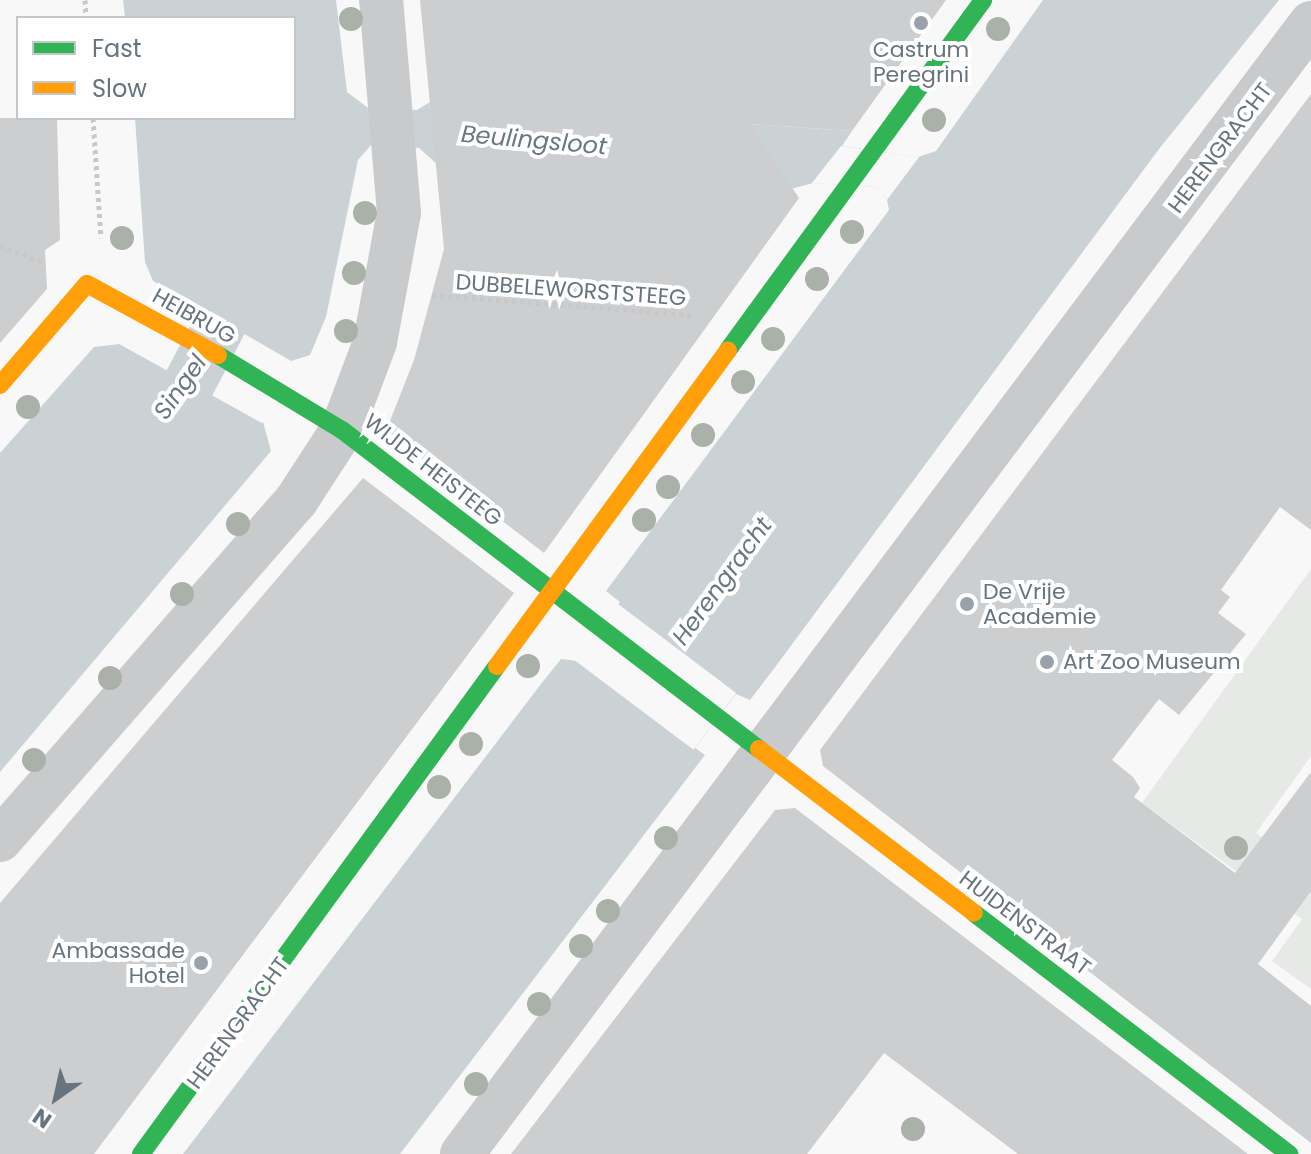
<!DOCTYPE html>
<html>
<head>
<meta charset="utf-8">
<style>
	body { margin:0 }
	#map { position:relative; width:1311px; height:1154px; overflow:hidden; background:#f8f8f8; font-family:Poppins,sans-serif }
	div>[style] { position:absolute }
	.green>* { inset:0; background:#e7e9e6 }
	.water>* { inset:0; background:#cbd2d5 }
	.pier>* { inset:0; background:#f8f8f8; transform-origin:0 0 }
	.canal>* { height:52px; margin:-26px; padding:0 26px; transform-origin:26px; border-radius:26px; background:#cbd2d5 }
	.building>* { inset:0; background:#cccecf }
	.path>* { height:5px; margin-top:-2.5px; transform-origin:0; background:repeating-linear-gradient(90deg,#c8c8c9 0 4px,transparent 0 8px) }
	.street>* { height:44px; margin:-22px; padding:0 22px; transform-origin:22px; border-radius:22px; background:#c9cacc }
	.fast>* { height:18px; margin:-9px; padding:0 9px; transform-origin:9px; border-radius:9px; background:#30b455 }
	.slow>* { height:18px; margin:-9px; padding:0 9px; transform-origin:9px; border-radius:9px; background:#ff9f0a }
	.trees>* { width:24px; height:24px; margin:-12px; border-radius:50%; background:#a9b1a8 }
	.dots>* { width:22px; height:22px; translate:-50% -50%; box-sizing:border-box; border:4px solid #fff; border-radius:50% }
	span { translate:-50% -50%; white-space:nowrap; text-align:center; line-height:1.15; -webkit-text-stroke:8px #fff; paint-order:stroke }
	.poi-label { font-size:22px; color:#67747e }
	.left { translate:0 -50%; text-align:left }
	.right { translate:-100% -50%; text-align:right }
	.street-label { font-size:22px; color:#67747e }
	.water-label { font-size:24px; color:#68787f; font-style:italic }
	.legend { position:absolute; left:16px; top:16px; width:280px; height:104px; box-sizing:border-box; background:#fff; border:2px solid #c2c7cb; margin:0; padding:10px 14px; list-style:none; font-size:24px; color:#67747e }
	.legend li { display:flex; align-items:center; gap:16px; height:40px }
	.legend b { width:40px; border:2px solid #c2c7cb }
	.north { position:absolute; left:16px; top:1058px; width:80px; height:80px; -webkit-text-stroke:6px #fff; paint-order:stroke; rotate:214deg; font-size:22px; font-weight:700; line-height:32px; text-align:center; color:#67747e }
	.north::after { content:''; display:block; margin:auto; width:28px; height:36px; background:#67747e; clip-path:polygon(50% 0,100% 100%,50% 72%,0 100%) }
</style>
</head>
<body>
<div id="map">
	<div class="green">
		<div style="clip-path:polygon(1311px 569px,1311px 756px,1256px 833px,1311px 874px,1311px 989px,1272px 961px,1302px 919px,1142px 803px)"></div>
	</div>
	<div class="water">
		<div style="clip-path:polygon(123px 0,336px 0,347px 92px,368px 108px,417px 110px,430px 102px,852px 131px,842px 146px,918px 157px,936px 151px,1043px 0,1279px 0,1159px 149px,773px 670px,750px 700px,736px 694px,695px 748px,705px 755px,400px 1154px,183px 1154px,541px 684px,561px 659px,577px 661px,620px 602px,606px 591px,889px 210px,887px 200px,878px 187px,813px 183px,791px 189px,439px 166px,419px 148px,372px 144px,358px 160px,326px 317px,310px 355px,291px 361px,153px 281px,145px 262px,135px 118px,294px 118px,294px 18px,125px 18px)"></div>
		<div style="clip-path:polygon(120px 344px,263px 422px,271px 451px,0 772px,0 453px,94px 347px)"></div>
	</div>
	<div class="pier">
		<div style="clip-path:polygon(841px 146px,919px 157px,887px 200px,878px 187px,812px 183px)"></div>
		<div style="left:122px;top:341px;width:162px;height:4px;rotate:29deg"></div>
		<div style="left:618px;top:604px;width:148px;height:71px;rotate:37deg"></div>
	</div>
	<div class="canal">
		<div style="left:144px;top:436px;width:69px;rotate:-49.1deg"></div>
		<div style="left:189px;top:384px;width:73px;rotate:-62.4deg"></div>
		<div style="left:223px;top:319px;width:202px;rotate:-84deg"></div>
	</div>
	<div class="building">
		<div style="clip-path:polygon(420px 0,946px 0,852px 131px,750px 124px,799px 198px,544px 553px,386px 431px,414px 360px,444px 249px)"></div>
		<div style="clip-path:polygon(1311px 94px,1311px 530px,1280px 507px,1221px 590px,1230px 597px,1218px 613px,1246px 634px,1179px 715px,1159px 699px,1112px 760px,1133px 777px,1140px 788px,1134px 797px,1235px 873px,1311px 772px,1311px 891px,1258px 964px,1311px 1006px,1311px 1143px,823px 766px,820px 750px)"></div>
		<div style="clip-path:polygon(0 118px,57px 118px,60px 240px,45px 250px,47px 289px,0 343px)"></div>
		<div style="clip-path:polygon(363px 478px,514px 593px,94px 1154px,0 1154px,0 903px)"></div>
		<div style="clip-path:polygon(795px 808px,1248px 1154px,1018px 1154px,884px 1053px,807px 1154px,511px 1154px,775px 810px)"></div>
	</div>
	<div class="path">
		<div style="left:85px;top:0;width:18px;rotate:87deg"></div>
		<div style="left:93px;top:118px;width:120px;rotate:86.2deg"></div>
		<div style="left:0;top:246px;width:47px;rotate:20deg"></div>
		<div style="left:432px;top:295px;width:263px;rotate:4.4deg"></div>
	</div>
	<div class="street">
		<div style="left:0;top:840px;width:450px;rotate:-48.9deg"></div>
		<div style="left:296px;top:501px;width:85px;rotate:-57.1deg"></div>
		<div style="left:342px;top:430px;width:94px;rotate:-69.4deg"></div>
		<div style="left:375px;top:342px;width:131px;rotate:-79.5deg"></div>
		<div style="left:399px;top:213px;width:214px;rotate:-94.8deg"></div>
		<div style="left:462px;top:1154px;width:1414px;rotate:-53.11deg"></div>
	</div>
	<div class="fast">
		<div style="left:728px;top:350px;width:433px;rotate:-53.9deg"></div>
		<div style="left:218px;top:355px;width:145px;rotate:31.2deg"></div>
		<div style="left:342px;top:430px;width:525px;rotate:37.42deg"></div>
		<div style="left:974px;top:913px;width:397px;rotate:37.4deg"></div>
		<div style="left:141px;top:1154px;width:604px;rotate:-53.89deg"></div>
	</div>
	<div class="slow">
		<div style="left:0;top:385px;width:133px;rotate:-49.3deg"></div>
		<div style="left:87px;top:284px;width:149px;rotate:28.5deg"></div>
		<div style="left:497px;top:666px;width:391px;rotate:-53.8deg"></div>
		<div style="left:759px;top:749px;width:270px;rotate:37.3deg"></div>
	</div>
	<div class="trees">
		<div style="left:351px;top:19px"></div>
		<div style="left:998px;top:29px"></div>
		<div style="left:934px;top:120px"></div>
		<div style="left:365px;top:213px"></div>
		<div style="left:852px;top:232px"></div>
		<div style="left:122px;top:238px"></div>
		<div style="left:354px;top:273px"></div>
		<div style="left:817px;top:279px"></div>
		<div style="left:346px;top:331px"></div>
		<div style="left:773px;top:339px"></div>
		<div style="left:743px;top:382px"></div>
		<div style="left:28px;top:407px"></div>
		<div style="left:703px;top:435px"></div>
		<div style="left:668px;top:487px"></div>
		<div style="left:644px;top:520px"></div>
		<div style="left:238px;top:524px"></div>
		<div style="left:182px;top:594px"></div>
		<div style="left:528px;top:666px"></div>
		<div style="left:110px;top:678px"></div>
		<div style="left:471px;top:744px"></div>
		<div style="left:34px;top:760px"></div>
		<div style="left:439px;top:787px"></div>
		<div style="left:666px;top:838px"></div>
		<div style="left:1236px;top:848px"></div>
		<div style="left:608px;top:911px"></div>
		<div style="left:581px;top:946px"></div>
		<div style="left:539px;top:1004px"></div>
		<div style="left:476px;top:1084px"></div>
		<div style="left:913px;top:1129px"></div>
	</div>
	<div class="dots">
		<div style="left:921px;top:23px;background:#9aa2a9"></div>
		<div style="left:967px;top:604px;background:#9aa2a9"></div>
		<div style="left:1047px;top:662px;background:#9aa2a9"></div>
		<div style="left:201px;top:963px;background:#9aa2a9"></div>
	</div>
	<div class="poi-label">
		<span style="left:921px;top:62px">Castrum<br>Peregrini</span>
		<span class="left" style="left:983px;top:604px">De Vrije<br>Academie</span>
		<span class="left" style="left:1063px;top:662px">Art Zoo Museum</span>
		<span class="right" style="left:185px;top:963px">Ambassade<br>Hotel</span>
	</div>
	<div class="street-label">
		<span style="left:1220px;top:148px;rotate:-53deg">HERENGRACHT</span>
		<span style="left:571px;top:290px;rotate:4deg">DUBBELEWORSTSTEEG</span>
		<span style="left:194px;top:316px;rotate:29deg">HEIBRUG</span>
		<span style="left:433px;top:470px;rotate:38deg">WIJDE HEISTEEG</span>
		<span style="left:1025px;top:923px;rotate:37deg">HUIDENSTRAAT</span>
		<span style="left:238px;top:1023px;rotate:-54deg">HERENGRACHT</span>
	</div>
	<div class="water-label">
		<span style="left:534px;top:140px;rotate:5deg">Beulingsloot</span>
		<span style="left:180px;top:387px;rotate:-55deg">Singel</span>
		<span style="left:722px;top:581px;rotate:-54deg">Herengracht</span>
	</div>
	<ul class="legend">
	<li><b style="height:10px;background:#30b455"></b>Fast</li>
	<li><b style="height:10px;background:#ff9f0a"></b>Slow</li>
	</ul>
	<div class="north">N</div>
</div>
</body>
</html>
